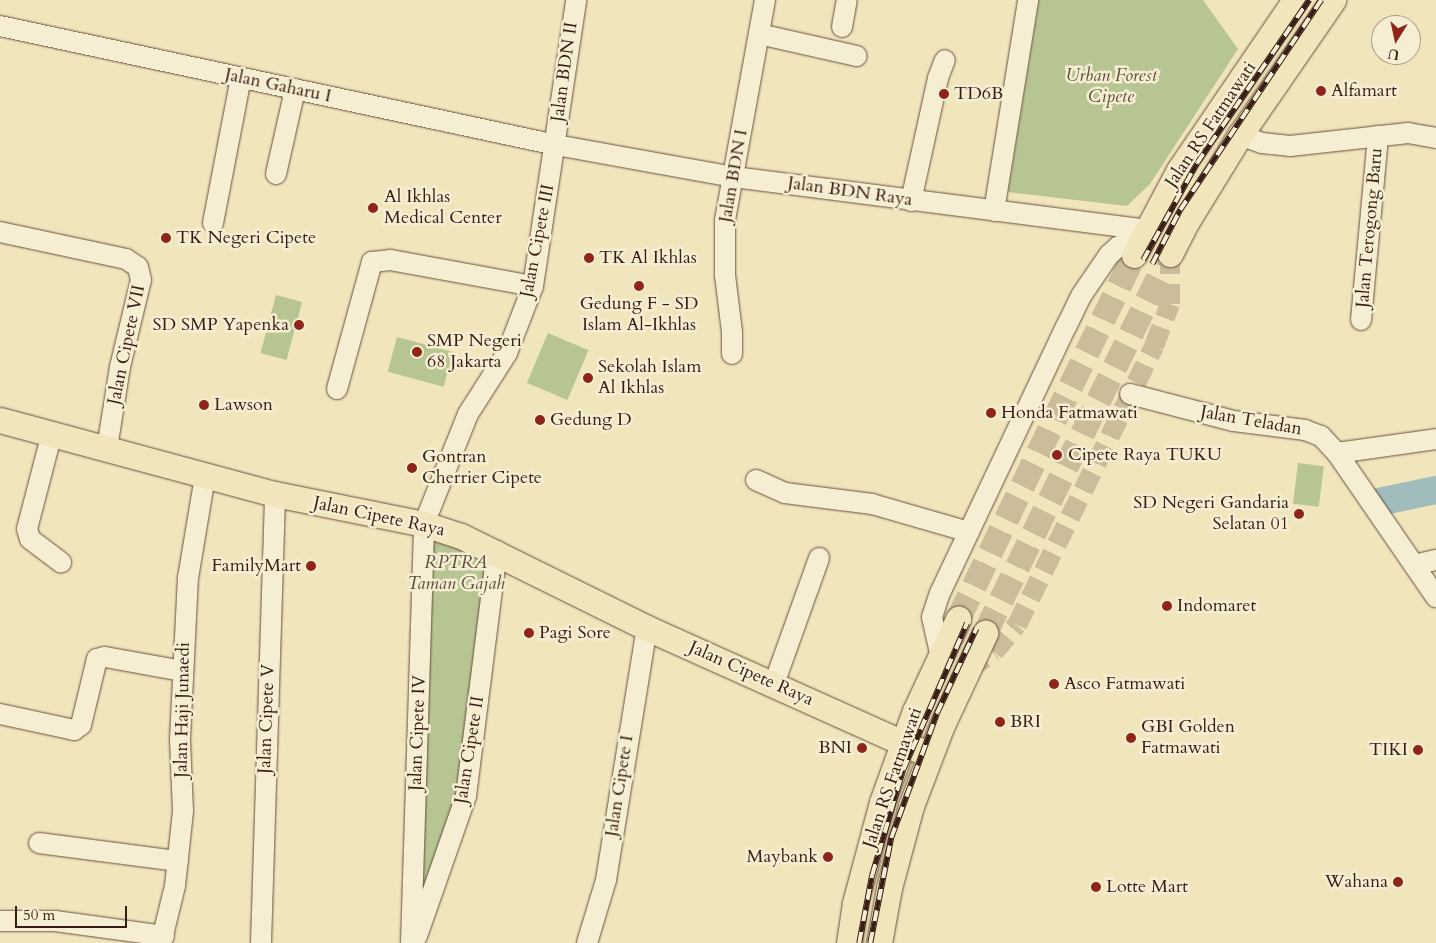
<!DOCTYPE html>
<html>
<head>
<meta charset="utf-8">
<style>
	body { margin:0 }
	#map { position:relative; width:1436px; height:943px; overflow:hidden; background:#f1e5bc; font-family:Cardo,serif }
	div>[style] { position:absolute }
	.green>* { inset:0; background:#b7c592; transform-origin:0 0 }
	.river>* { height:28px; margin:-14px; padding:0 14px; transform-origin:14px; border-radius:14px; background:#a0bcbc }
	.minor-tunnel>* { height:20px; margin-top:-10px; transform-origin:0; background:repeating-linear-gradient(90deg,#ccbd9a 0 20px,transparent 0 30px) }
	.major-tunnel>* { height:25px; margin-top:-12.5px; transform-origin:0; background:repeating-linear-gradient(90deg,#ccbd9a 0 25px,transparent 0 37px) }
	.roads { filter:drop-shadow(0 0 1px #664f3e) drop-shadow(0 0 1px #664f3e) }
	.minor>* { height:20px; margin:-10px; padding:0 10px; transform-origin:10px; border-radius:10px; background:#f6eed3 }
	.major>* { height:25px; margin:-12.5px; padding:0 12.5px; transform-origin:12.5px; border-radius:12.5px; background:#f1e5bc }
	.rail>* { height:5.5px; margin-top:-2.75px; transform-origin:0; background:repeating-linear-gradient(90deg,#f6eed3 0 11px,#371d14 0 22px); box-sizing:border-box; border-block:1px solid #371d14 }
	.dots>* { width:14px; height:14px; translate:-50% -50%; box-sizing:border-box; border:2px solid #f6eed3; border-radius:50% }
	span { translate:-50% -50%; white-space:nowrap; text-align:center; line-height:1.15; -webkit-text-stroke:5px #f6eed3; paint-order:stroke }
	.street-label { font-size:18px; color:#371d14 }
	.park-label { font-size:18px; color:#5d4f3a; font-style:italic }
	.poi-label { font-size:18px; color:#371d14 }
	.left { translate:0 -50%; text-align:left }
	.right { translate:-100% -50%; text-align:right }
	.north { position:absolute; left:1371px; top:15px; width:50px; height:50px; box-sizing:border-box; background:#f6eed3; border:1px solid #aa9a87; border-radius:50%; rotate:190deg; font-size:14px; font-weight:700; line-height:20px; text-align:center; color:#371d14 }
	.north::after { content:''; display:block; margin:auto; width:18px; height:22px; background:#8f2418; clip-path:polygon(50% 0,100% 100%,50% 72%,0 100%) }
	.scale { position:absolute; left:15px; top:906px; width:112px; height:22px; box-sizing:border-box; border:2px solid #371d14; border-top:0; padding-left:6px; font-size:15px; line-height:18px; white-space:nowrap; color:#371d14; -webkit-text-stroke:4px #f6eed3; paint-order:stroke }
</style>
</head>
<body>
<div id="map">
	<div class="green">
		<div style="clip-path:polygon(1039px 0,1203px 0,1238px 49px,1150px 184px,1127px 206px,1008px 192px)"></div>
		<div style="left:276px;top:295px;width:27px;height:60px;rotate:15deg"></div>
		<div style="left:548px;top:333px;width:44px;height:54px;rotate:23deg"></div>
		<div style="left:397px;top:337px;width:58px;height:36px;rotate:15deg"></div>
		<div style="left:1298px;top:463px;width:26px;height:41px;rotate:7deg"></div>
		<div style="clip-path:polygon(425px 529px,491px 553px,462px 787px,417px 921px)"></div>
	</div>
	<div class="river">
		<div style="left:1379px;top:502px;width:58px;rotate:-11.9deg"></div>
	</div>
	<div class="minor-tunnel">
		<div style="left:968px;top:669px;width:31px;rotate:-33deg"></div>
		<div style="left:994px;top:652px;width:35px;rotate:-50deg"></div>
		<div style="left:1017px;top:625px;width:311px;rotate:-63.8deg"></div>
		<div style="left:1154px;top:346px;width:45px;rotate:-69.1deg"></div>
		<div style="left:1170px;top:304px;width:50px;rotate:-90deg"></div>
	</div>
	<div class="major-tunnel">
		<div style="left:958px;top:619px;width:404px;rotate:-64.2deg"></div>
		<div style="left:985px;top:633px;width:422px;rotate:-64deg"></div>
	</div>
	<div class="roads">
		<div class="minor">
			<div style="left:0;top:26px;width:569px;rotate:12.08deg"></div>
			<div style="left:556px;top:145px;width:181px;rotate:10.2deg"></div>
			<div style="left:734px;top:177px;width:415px;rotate:7.3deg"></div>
			<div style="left:842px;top:27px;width:27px;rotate:-80deg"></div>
			<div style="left:759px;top:34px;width:100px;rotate:12.7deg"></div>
			<div style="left:1240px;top:135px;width:23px;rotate:20deg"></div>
			<div style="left:1262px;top:143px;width:28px;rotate:6deg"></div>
			<div style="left:1290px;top:146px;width:119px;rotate:-6.3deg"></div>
			<div style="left:1408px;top:133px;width:28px;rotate:10deg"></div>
			<div style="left:276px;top:174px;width:86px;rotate:-77.3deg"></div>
			<div style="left:911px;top:201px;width:126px;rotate:-77.6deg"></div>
			<div style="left:938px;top:78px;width:19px;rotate:-69deg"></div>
			<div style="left:994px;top:211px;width:214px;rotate:-80.8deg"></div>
			<div style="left:213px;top:223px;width:148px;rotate:-79.1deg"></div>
			<div style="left:0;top:232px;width:129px;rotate:12.1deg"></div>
			<div style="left:126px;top:259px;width:14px;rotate:34deg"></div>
			<div style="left:138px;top:267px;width:13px;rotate:77deg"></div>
			<div style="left:141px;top:280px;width:89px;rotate:103.6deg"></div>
			<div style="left:120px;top:367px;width:82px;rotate:99.1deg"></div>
			<div style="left:1361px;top:320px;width:185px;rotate:-84.7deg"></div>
			<div style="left:732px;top:354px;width:22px;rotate:-90deg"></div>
			<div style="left:732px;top:332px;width:57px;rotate:-97deg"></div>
			<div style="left:725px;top:275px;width:55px;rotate:-90deg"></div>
			<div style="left:725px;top:220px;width:224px;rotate:-79.7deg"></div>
			<div style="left:337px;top:389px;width:132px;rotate:-74.6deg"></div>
			<div style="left:372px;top:262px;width:18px;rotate:-6deg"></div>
			<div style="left:390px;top:260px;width:145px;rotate:10.3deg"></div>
			<div style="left:1130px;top:394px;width:107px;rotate:14.6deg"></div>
			<div style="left:1234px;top:421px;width:72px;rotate:7.2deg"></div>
			<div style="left:1305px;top:430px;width:17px;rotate:21deg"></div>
			<div style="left:1321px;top:436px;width:23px;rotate:47deg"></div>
			<div style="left:1337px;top:453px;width:175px;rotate:55.5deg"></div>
			<div style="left:52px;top:433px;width:99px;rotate:104.6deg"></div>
			<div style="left:27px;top:529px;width:10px;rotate:73deg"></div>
			<div style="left:30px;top:539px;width:39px;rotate:37deg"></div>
			<div style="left:1337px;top:453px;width:100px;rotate:-8deg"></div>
			<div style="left:756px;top:480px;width:32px;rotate:24deg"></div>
			<div style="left:785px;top:493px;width:88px;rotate:7.2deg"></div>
			<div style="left:872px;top:504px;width:101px;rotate:16.1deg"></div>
			<div style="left:1414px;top:565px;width:23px;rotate:-13deg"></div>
			<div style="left:941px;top:657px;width:41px;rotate:-102.7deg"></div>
			<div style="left:932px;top:617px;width:25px;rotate:-72deg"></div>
			<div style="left:940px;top:593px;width:294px;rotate:-64.7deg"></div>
			<div style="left:1066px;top:327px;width:34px;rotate:-64deg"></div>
			<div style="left:1081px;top:296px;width:50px;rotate:-55.7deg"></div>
			<div style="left:1109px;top:255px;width:13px;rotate:-42deg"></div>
			<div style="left:1119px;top:246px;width:23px;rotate:-15deg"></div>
			<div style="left:774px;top:684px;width:134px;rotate:-70.3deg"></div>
			<div style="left:0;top:714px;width:76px;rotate:12.2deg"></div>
			<div style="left:74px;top:730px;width:9px;rotate:-36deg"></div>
			<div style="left:81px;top:725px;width:68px;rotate:-76.4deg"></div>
			<div style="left:97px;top:659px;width:8px;rotate:-14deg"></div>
			<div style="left:105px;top:657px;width:78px;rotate:10.3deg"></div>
			<div style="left:39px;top:843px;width:140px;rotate:7.4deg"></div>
			<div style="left:0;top:921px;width:55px"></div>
			<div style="left:55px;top:921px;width:110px;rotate:7.8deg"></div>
			<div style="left:417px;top:936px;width:148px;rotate:-70.7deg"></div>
			<div style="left:466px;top:796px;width:247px;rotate:-82.8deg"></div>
			<div style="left:161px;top:943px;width:59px;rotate:-76.2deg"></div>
			<div style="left:175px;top:886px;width:75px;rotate:-83.9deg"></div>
			<div style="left:183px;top:811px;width:71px;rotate:-92.4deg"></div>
			<div style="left:180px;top:740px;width:162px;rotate:-87.2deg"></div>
			<div style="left:188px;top:578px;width:103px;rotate:-80.5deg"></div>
			<div style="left:261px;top:943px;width:449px;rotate:-88.2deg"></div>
			<div style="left:411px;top:943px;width:419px;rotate:-88.2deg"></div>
			<div style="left:424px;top:524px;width:118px;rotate:-68.2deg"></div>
			<div style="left:468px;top:414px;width:72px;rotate:-57.4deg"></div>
			<div style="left:507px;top:353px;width:72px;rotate:-68.8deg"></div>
			<div style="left:533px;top:286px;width:289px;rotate:-81.4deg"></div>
			<div style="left:587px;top:943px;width:66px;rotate:-73.2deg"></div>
			<div style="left:606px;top:880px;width:255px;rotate:-80.8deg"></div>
		</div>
		<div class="major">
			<div style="left:1170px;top:254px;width:37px;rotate:-63deg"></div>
			<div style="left:1187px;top:221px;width:101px;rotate:-58.4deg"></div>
			<div style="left:1240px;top:135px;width:164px;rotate:-55.4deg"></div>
			<div style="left:1134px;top:255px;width:96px;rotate:-62.1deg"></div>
			<div style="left:1179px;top:170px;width:206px;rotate:-55.7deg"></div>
			<div style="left:0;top:420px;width:285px;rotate:15.1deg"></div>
			<div style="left:275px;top:494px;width:152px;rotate:11.4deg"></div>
			<div style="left:424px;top:524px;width:39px;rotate:18deg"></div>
			<div style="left:461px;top:536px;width:208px;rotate:26.3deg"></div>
			<div style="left:647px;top:628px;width:310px;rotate:24.2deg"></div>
			<div style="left:849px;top:943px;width:40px;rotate:-81.5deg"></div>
			<div style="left:855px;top:903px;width:105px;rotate:-75deg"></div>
			<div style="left:882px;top:802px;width:97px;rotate:-70.1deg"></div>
			<div style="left:915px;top:711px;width:102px;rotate:-64.9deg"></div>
			<div style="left:879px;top:943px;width:56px;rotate:-79.7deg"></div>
			<div style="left:889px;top:888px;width:85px;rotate:-75deg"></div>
			<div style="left:911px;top:806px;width:87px;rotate:-69.1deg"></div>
			<div style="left:942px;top:725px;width:102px;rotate:-64.9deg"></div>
		</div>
	</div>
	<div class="rail">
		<div style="left:1143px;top:260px;width:111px;rotate:-60.9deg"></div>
		<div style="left:1197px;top:163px;width:198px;rotate:-55.5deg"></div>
		<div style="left:1152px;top:264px;width:61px;rotate:-62.6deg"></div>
		<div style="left:1180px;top:210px;width:253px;rotate:-56.1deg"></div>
		<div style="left:859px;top:943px;width:69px;rotate:-79.2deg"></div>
		<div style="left:872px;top:875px;width:109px;rotate:-73.6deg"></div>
		<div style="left:903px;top:770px;width:160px;rotate:-66.5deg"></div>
		<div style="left:870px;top:943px;width:107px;rotate:-78.7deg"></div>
		<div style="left:891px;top:838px;width:133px;rotate:-69.8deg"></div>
		<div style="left:937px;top:713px;width:93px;rotate:-65.1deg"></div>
	</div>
	<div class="dots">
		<div style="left:1321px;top:91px;background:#8f2418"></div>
		<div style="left:944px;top:94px;background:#8f2418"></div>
		<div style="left:373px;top:208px;background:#8f2418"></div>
		<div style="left:166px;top:238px;background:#8f2418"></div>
		<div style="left:589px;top:258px;background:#8f2418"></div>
		<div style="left:639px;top:286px;background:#8f2418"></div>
		<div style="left:299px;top:325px;background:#8f2418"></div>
		<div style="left:417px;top:352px;background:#8f2418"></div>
		<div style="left:588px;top:378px;background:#8f2418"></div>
		<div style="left:204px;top:405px;background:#8f2418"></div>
		<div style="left:991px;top:413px;background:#8f2418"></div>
		<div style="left:540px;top:420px;background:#8f2418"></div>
		<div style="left:1057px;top:455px;background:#8f2418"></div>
		<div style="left:412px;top:468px;background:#8f2418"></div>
		<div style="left:1299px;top:514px;background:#8f2418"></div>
		<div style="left:311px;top:566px;background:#8f2418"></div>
		<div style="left:1167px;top:606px;background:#8f2418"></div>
		<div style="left:529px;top:633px;background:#8f2418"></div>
		<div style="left:1054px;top:684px;background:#8f2418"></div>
		<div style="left:1000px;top:722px;background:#8f2418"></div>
		<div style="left:1131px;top:738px;background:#8f2418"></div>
		<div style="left:862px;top:748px;background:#8f2418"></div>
		<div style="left:1418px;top:750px;background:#8f2418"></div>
		<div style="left:828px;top:857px;background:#8f2418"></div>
		<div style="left:1398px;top:882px;background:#8f2418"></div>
		<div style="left:1096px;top:887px;background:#8f2418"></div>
	</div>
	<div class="street-label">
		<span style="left:565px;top:72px;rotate:-82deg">Jalan BDN II</span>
		<span style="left:278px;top:86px;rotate:12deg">Jalan Gaharu I</span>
		<span style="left:1211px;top:125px;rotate:-56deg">Jalan RS Fatmawati</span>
		<span style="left:734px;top:176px;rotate:-80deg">Jalan BDN I</span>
		<span style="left:850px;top:192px;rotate:8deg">Jalan BDN Raya</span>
		<span style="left:1370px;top:228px;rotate:-85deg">Jalan Terogong Baru</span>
		<span style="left:538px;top:241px;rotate:-79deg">Jalan Cipete III</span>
		<span style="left:127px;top:345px;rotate:-78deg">Jalan Cipete VII</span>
		<span style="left:1251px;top:421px;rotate:10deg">Jalan Teladan</span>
		<span style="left:379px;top:517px;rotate:12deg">Jalan Cipete Raya</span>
		<span style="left:751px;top:674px;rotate:24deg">Jalan Cipete Raya</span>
		<span style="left:183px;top:710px;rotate:-89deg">Jalan Haji Junaedi</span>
		<span style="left:267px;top:719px;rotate:-88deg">Jalan Cipete V</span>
		<span style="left:418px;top:733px;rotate:-88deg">Jalan Cipete IV</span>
		<span style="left:470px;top:750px;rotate:-81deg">Jalan Cipete II</span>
		<span style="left:893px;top:778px;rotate:-71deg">Jalan RS Fatmawati</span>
		<span style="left:620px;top:786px;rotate:-81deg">Jalan Cipete I</span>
	</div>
	<div class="park-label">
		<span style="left:1111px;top:87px">Urban Forest<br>Cipete</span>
		<span style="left:456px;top:574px">RPTRA<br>Taman Gajah</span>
	</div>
	<div class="poi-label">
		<span class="left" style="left:1331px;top:91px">Alfamart</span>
		<span class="left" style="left:954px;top:94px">TD6B</span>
		<span class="left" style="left:384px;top:208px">Al Ikhlas<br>Medical Center</span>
		<span class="left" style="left:176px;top:238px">TK Negeri Cipete</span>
		<span class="left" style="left:599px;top:258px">TK Al Ikhlas</span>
		<span style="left:639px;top:315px">Gedung F - SD<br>Islam Al-Ikhlas</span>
		<span class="right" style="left:289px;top:325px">SD SMP Yapenka</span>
		<span class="left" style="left:427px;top:352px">SMP Negeri<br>68 Jakarta</span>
		<span class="left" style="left:598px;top:378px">Sekolah Islam<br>Al Ikhlas</span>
		<span class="left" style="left:214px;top:405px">Lawson</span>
		<span class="left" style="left:1001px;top:413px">Honda Fatmawati</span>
		<span class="left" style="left:550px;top:420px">Gedung D</span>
		<span class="left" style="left:1068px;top:455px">Cipete Raya TUKU</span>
		<span class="left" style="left:422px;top:468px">Gontran<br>Cherrier Cipete</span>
		<span class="right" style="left:1289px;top:514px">SD Negeri Gandaria<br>Selatan 01</span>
		<span class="right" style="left:301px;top:566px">FamilyMart</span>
		<span class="left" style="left:1177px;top:606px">Indomaret</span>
		<span class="left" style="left:539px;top:633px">Pagi Sore</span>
		<span class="left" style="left:1064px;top:684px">Asco Fatmawati</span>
		<span class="left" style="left:1010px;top:722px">BRI</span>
		<span class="left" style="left:1141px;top:738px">GBI Golden<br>Fatmawati</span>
		<span class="right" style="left:852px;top:748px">BNI</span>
		<span class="right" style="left:1408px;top:750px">TIKI</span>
		<span class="right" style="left:818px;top:857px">Maybank</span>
		<span class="right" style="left:1388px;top:882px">Wahana</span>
		<span class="left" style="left:1106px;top:887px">Lotte Mart</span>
	</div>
	<div class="north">U</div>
	<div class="scale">50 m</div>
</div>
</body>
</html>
